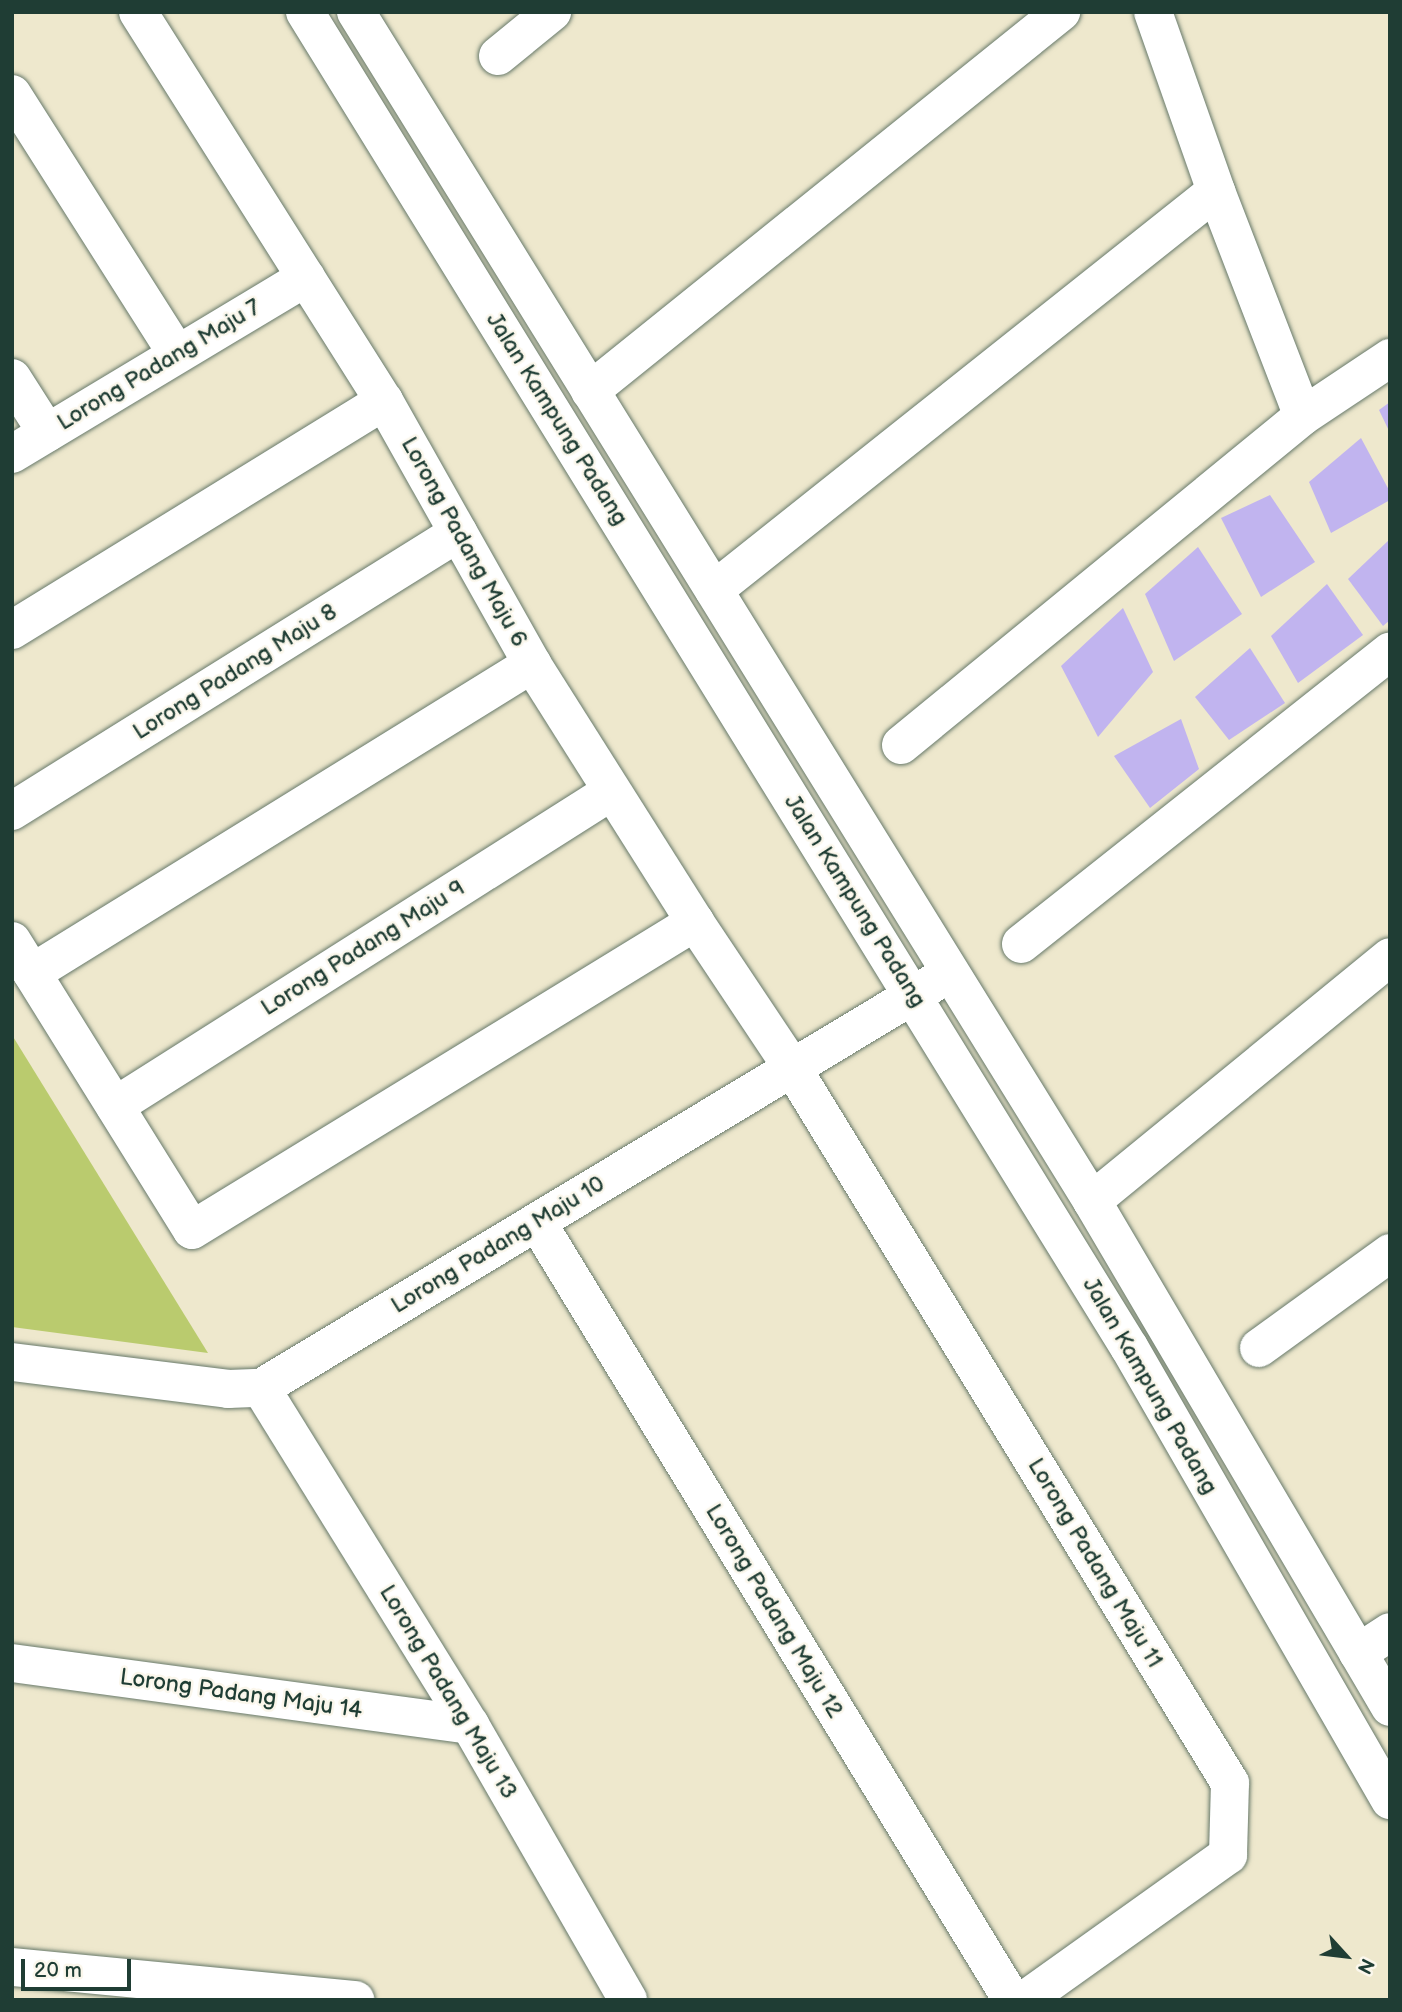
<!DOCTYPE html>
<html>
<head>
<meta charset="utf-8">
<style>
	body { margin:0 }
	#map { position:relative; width:1402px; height:2012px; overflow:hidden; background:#eee8cd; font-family:"Balsamiq Sans",sans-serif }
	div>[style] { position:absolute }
	.green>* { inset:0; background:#bacb6e }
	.building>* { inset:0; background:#c1b4ef }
	.roads { filter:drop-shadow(0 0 2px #67796a) drop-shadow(0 0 2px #67796a) }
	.minor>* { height:38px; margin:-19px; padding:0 19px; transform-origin:19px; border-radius:19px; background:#fff }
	span { translate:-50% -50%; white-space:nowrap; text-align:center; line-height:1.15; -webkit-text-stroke:5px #fbf7ec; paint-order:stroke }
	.street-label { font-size:23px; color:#1f3d34 }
	.frame { position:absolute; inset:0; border:14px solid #1f3d34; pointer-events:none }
	.north { position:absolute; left:1311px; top:1921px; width:70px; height:70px; -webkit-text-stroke:5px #fbf7ec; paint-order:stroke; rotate:117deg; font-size:19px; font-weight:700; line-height:28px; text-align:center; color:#1f3d34 }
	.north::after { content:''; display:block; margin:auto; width:24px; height:32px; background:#1f3d34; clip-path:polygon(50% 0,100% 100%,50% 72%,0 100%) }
	.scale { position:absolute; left:21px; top:1959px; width:110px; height:32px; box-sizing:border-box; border:4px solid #1f3d34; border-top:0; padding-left:9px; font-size:21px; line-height:24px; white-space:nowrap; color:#1f3d34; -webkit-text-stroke:5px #fbf7ec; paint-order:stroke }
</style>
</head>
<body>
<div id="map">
	<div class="green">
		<div style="clip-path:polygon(12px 1035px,208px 1353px,12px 1327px)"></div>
	</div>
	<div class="building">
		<div style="clip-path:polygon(1390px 402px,1390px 433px,1379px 410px)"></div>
		<div style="clip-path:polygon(1361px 438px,1390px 492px,1390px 500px,1331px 533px,1309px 482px)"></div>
		<div style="clip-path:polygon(1270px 495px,1315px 562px,1261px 597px,1221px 518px)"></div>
		<div style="clip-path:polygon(1390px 539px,1390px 620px,1383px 626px,1348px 579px)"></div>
		<div style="clip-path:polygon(1198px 547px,1242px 614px,1174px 661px,1145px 594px)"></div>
		<div style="clip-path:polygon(1327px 584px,1363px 635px,1298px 683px,1271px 636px)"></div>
		<div style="clip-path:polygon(1123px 608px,1153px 672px,1098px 737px,1061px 666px)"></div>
		<div style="clip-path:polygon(1250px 648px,1285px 703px,1229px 740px,1195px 697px)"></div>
		<div style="clip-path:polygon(1181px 719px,1199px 769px,1150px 808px,1114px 756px)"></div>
	</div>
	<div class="roads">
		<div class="minor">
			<div style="left:138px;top:12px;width:460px;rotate:57.7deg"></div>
			<div style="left:384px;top:401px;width:302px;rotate:60.6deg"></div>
			<div style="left:532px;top:664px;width:305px;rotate:57.7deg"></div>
			<div style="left:695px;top:922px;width:177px;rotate:56.3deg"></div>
			<div style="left:793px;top:1069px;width:837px;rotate:58.53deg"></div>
			<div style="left:1230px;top:1783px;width:72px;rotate:91.6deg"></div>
			<div style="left:1228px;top:1855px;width:249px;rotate:144.5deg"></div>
			<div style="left:305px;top:12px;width:1569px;rotate:58.32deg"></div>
			<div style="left:1129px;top:1347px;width:523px;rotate:60.05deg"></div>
			<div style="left:356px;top:12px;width:1398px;rotate:58.24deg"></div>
			<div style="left:1092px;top:1201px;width:587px;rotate:59.5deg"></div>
			<div style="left:1153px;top:12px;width:190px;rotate:70.6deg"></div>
			<div style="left:1216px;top:191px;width:241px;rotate:68.9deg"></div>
			<div style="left:498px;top:56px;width:70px;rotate:-39.2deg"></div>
			<div style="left:12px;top:94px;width:308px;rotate:57.6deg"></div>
			<div style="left:12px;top:378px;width:65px;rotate:57.5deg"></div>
			<div style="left:590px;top:391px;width:605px;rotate:-38.82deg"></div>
			<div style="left:12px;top:454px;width:343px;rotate:-31deg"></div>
			<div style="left:714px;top:590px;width:641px;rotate:-38.48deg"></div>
			<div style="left:12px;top:630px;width:437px;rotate:-31.6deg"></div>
			<div style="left:901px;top:745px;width:519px;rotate:-39.3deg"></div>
			<div style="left:1303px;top:416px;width:105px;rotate:-33.7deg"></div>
			<div style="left:12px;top:811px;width:526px;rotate:-31.94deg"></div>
			<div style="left:12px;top:941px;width:340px;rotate:58.1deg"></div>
			<div style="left:192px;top:1230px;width:590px;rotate:-31.48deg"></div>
			<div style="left:1021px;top:944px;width:471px;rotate:-38.4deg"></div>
			<div style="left:32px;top:973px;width:588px;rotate:-31.72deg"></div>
			<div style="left:115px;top:1106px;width:588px;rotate:-32.37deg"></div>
			<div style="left:1092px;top:1201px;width:385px;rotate:-39.3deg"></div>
			<div style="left:537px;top:1222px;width:912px;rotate:58.59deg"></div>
			<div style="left:1259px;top:1348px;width:162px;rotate:-35.9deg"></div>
			<div style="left:12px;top:1362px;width:218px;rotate:7.1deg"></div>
			<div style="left:228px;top:1389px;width:33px;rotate:-2deg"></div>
			<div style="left:261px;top:1388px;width:787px;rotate:-31.06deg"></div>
			<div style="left:261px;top:1388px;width:397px;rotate:58.2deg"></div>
			<div style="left:470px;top:1725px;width:317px;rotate:60.1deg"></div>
			<div style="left:1358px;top:1653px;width:38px;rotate:-33deg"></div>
			<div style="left:12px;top:1663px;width:462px;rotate:7.7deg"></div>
			<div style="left:12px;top:1967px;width:345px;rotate:5.5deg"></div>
		</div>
	</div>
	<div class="street-label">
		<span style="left:159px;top:365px;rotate:-31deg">Lorong Padang Maju 7</span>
		<span style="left:557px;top:419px;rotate:58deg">Jalan Kampung Padang</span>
		<span style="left:464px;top:542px;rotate:61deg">Lorong Padang Maju 6</span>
		<span style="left:235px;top:672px;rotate:-32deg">Lorong Padang Maju 8</span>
		<span style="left:855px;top:901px;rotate:58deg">Jalan Kampung Padang</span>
		<span style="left:363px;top:948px;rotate:-32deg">Lorong Padang Maju 9</span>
		<span style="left:498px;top:1245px;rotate:-31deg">Lorong Padang Maju 10</span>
		<span style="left:1150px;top:1386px;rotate:60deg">Jalan Kampung Padang</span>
		<span style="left:1095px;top:1563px;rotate:59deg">Lorong Padang Maju 11</span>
		<span style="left:774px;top:1611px;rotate:59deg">Lorong Padang Maju 12</span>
		<span style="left:448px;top:1692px;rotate:59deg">Lorong Padang Maju 13</span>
		<span style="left:241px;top:1694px;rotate:8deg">Lorong Padang Maju 14</span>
	</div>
	<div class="frame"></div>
	<div class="north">N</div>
	<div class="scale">20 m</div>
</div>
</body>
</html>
